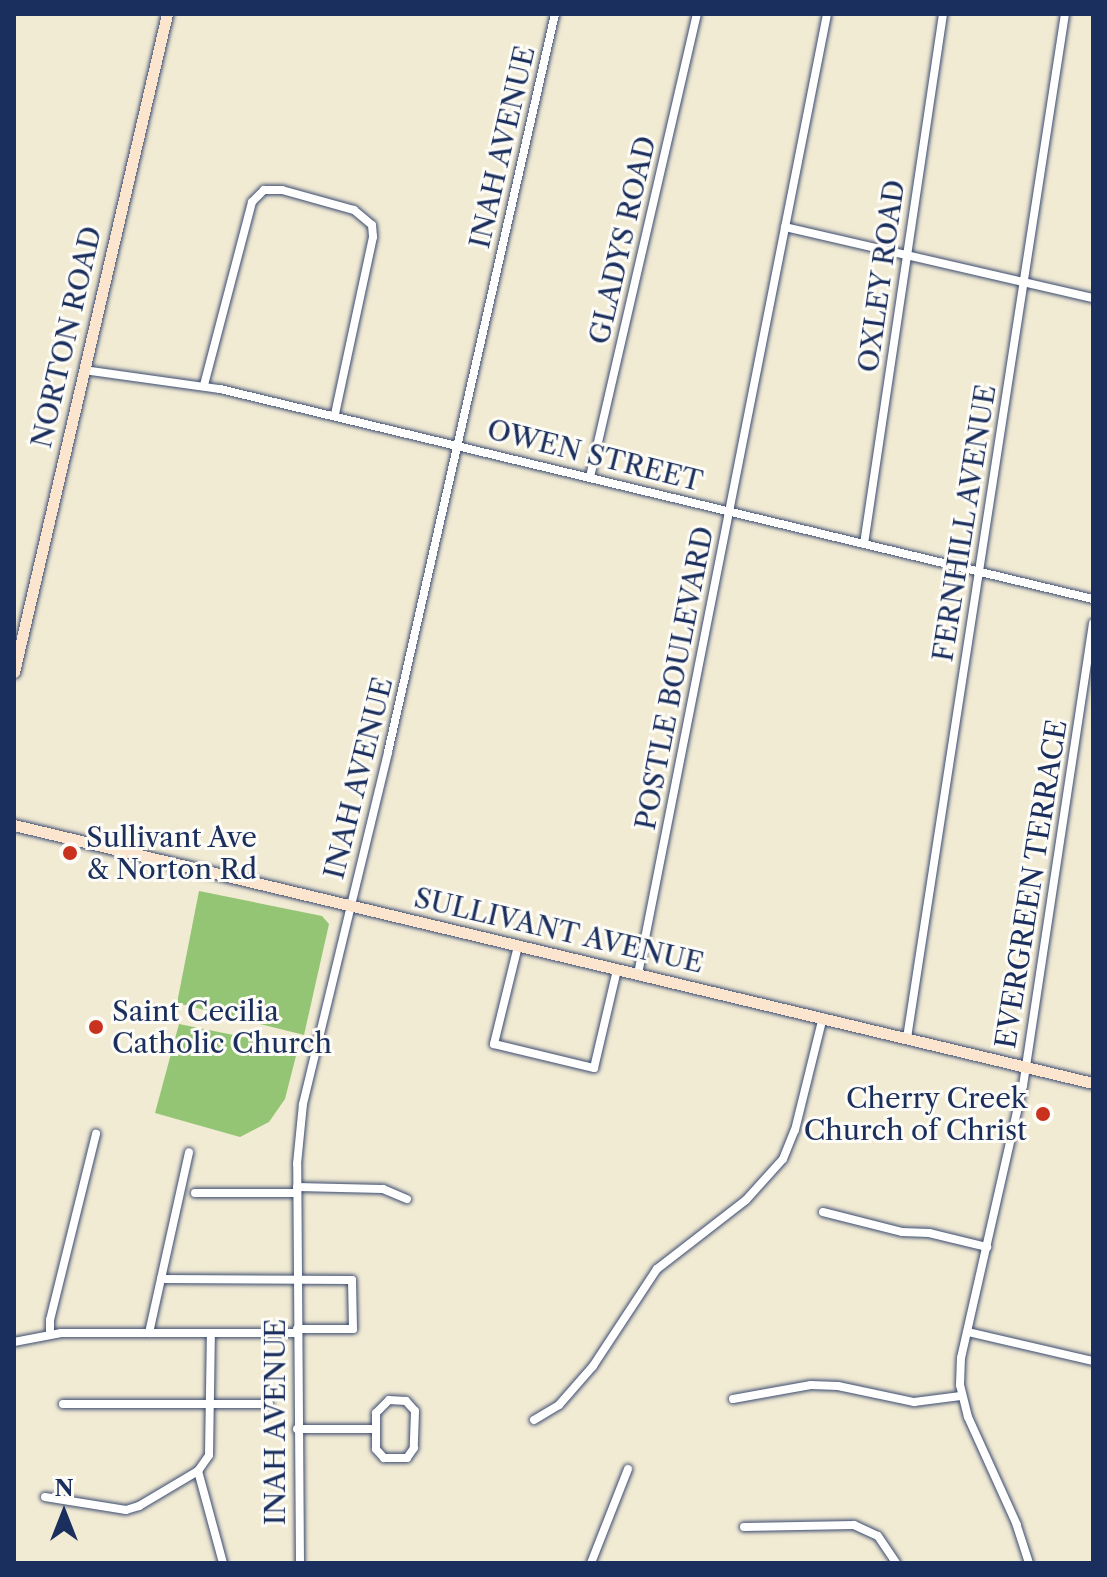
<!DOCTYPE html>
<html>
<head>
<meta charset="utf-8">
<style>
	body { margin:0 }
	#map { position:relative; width:1107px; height:1577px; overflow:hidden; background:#f2ebd4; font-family:"Libre Caslon Text",serif }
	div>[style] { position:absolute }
	.green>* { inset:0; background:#94c575 }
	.roads { filter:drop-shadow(0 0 2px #3b4b70) drop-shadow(0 0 2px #3b4b70) }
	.street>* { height:8px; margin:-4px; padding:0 4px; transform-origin:4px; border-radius:4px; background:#fff }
	.secondary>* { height:11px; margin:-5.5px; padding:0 5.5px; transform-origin:5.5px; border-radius:5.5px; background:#fce5cf }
	.dots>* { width:22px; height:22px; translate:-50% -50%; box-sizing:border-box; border:4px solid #fdfcf7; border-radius:50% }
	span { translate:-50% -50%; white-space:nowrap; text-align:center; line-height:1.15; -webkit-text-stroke:6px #fdfcf7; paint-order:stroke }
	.street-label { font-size:28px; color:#1b2f5e }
	.poi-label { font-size:28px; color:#1b2f5e }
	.left { translate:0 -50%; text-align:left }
	.right { translate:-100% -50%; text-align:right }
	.frame { position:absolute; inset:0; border:16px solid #1b2f5e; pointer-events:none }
	.north { position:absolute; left:24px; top:1473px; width:80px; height:80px; -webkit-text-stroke:6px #fdfcf7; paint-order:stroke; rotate:0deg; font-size:22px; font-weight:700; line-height:32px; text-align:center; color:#1b2f5e }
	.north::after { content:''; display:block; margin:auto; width:28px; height:36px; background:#1b2f5e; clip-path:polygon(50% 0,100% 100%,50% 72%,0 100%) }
</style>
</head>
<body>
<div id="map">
	<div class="green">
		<div style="clip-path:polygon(199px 891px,322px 916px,329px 924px,304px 1035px,177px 1003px)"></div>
		<div style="clip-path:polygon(179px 1024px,298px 1048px,285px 1099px,269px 1122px,240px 1137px,155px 1113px)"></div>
	</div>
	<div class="roads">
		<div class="street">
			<div style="left:785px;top:227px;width:316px;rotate:13deg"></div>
			<div style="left:84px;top:370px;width:137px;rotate:8deg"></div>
			<div style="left:220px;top:389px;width:898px;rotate:13.53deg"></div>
			<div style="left:204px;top:385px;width:189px;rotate:-75.3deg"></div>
			<div style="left:252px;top:202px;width:17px;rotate:-45deg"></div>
			<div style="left:264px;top:190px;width:18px"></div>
			<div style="left:282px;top:190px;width:75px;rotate:15.5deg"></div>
			<div style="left:354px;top:210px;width:23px;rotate:40deg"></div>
			<div style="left:372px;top:225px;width:12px;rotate:85deg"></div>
			<div style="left:373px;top:237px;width:182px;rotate:102.1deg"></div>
			<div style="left:590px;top:477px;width:475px;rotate:-77deg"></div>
			<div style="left:864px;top:544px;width:536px;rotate:-81.52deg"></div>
			<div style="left:518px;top:946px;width:101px;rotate:103.8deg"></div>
			<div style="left:494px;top:1044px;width:103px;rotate:13.5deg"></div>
			<div style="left:594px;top:1068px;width:101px;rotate:-76.8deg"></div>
			<div style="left:638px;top:974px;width:978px;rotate:-78.86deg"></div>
			<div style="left:907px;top:1038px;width:1036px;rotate:-81.23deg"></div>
			<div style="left:297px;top:1187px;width:86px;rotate:1.3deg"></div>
			<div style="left:383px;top:1189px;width:26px;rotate:23deg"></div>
			<div style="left:195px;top:1193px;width:102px"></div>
			<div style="left:823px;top:1212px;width:81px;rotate:14.2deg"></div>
			<div style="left:902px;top:1232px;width:27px;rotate:2deg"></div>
			<div style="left:929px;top:1233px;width:60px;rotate:13.6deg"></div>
			<div style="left:161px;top:1279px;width:191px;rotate:0.3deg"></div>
			<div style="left:352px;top:1280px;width:49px;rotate:88.8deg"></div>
			<div style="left:353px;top:1329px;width:56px;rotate:180deg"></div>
			<div style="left:968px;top:1332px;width:128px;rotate:13.1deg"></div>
			<div style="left:50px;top:1333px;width:13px;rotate:-90deg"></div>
			<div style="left:50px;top:1320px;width:192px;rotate:-76.1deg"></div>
			<div style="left:149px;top:1333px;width:185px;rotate:-77.5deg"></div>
			<div style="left:14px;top:1342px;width:48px;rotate:-10.8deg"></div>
			<div style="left:61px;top:1333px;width:236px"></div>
			<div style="left:733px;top:1399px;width:79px;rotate:-10.2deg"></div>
			<div style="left:811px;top:1385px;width:27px;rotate:2deg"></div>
			<div style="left:838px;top:1386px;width:78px;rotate:11.9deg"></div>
			<div style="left:914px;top:1402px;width:47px;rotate:-7.3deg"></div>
			<div style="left:389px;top:1400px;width:17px;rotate:3deg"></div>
			<div style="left:406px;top:1401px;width:13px;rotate:48deg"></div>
			<div style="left:415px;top:1411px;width:37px;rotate:92deg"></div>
			<div style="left:414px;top:1448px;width:12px;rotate:125deg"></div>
			<div style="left:407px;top:1458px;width:23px;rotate:180deg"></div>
			<div style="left:384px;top:1458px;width:12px;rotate:-132deg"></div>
			<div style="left:376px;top:1449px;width:36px;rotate:-90deg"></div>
			<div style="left:376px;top:1413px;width:18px;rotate:-45deg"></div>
			<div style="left:63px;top:1404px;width:206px"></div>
			<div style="left:534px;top:1420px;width:29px;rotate:-31deg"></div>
			<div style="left:559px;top:1405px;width:52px;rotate:-48.9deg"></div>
			<div style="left:593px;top:1366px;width:116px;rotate:-56.6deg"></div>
			<div style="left:657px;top:1269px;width:113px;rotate:-37.8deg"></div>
			<div style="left:746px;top:1200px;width:55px;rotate:-47.9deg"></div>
			<div style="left:783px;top:1159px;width:31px;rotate:-68deg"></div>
			<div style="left:795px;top:1130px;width:116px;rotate:-76.1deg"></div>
			<div style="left:297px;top:1429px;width:79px"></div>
			<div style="left:198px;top:1471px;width:95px;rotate:74.8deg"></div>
			<div style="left:45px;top:1497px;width:82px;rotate:9.1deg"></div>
			<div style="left:126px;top:1510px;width:14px;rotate:-17deg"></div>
			<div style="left:139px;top:1506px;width:69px;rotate:-30.7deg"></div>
			<div style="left:198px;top:1471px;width:19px;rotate:-55deg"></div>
			<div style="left:209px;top:1455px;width:122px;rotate:-89.1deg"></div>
			<div style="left:744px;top:1527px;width:110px;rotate:-1deg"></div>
			<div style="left:854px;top:1525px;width:26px;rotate:25deg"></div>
			<div style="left:878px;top:1536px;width:32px;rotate:56deg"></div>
			<div style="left:300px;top:1563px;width:399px;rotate:-90.4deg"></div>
			<div style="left:297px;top:1164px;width:60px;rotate:-84.3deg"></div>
			<div style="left:303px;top:1104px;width:362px;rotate:-76.4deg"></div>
			<div style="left:388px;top:752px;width:757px;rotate:-77.25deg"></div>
			<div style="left:591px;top:1563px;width:101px;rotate:-68.5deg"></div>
			<div style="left:1029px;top:1563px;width:40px;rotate:-108deg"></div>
			<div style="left:1017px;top:1525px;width:119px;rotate:-114.4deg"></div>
			<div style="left:968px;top:1417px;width:33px;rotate:-104deg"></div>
			<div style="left:960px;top:1385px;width:27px;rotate:-88deg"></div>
			<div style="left:961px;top:1358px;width:279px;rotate:-77.2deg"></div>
			<div style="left:1023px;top:1086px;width:468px;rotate:-81.4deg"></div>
		</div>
		<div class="secondary">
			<div style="left:14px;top:672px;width:676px;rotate:-76.91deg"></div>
			<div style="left:14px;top:825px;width:1109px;rotate:13.45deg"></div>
		</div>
	</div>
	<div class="dots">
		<div style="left:70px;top:853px;background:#c8321e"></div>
		<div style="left:96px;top:1027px;background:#c8321e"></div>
		<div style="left:1043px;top:1114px;background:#c8321e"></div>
	</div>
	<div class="street-label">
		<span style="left:502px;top:147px;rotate:-77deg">INAH AVENUE</span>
		<span style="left:622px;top:240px;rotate:-77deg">GLADYS ROAD</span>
		<span style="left:881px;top:276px;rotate:-82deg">OXLEY ROAD</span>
		<span style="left:66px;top:337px;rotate:-77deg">NORTON ROAD</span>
		<span style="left:595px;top:455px;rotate:14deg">OWEN STREET</span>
		<span style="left:964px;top:523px;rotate:-81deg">FERNHILL AVENUE</span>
		<span style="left:674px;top:678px;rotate:-79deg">POSTLE BOULEVARD</span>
		<span style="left:358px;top:778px;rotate:-76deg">INAH AVENUE</span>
		<span style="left:1031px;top:884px;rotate:-81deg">EVERGREEN TERRACE</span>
		<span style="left:559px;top:930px;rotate:13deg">SULLIVANT AVENUE</span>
		<span style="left:275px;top:1422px;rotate:-90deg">INAH AVENUE</span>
	</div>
	<div class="poi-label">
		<span class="left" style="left:86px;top:853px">Sullivant Ave<br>&amp; Norton Rd</span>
		<span class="left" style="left:112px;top:1027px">Saint Cecilia<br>Catholic Church</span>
		<span class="right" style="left:1027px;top:1114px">Cherry Creek<br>Church of Christ</span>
	</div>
	<div class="frame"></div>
	<div class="north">N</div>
</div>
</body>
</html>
